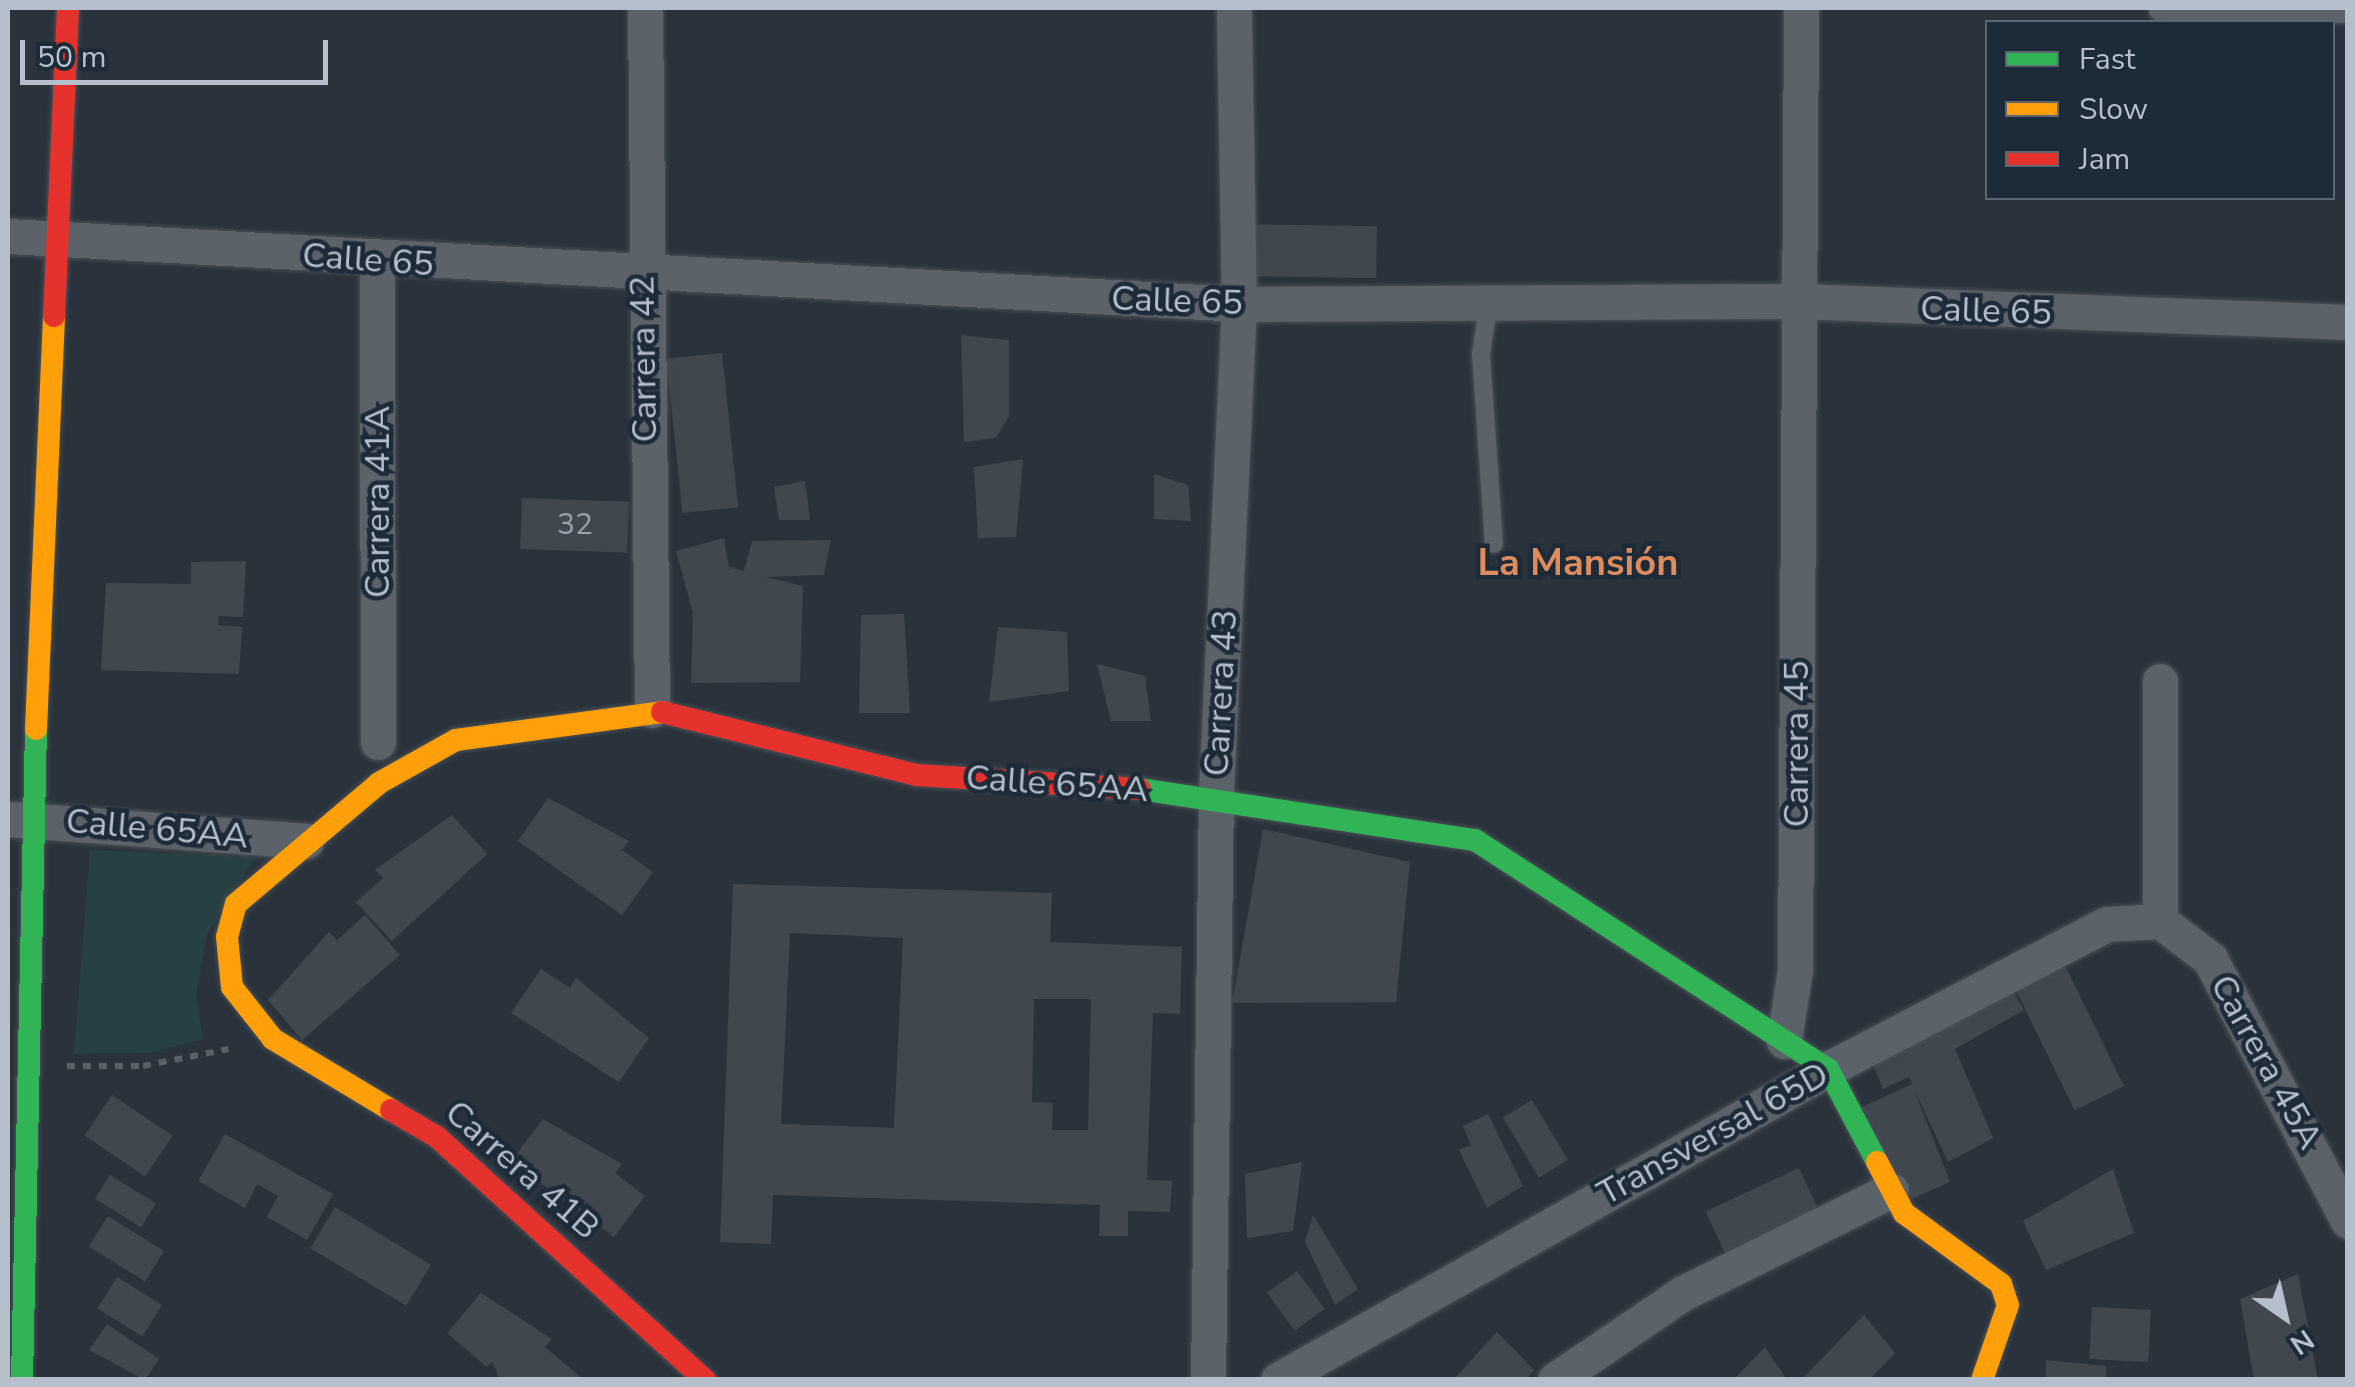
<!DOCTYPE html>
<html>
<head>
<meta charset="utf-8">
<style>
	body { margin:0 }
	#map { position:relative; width:2355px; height:1387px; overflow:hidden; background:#2a333c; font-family:"Nunito Sans",sans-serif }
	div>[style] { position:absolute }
	.green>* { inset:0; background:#264043 }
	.building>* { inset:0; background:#40474f; transform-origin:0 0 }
	.path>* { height:6px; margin-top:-3px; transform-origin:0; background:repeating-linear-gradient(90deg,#596066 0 8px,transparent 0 16px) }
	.roads { filter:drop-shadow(0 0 2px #494f56) drop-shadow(0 0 2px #494f56) }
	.lane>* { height:18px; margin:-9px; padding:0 9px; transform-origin:9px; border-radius:9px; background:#5b6269 }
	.street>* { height:35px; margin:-17.5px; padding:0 17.5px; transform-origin:17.5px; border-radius:17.5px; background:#5b6269 }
	.fast>* { height:22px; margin:-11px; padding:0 11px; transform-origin:11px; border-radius:11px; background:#30b455 }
	.slow>* { height:22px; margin:-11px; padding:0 11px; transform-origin:11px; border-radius:11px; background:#ff9f0a }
	.jam>* { height:22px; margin:-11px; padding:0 11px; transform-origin:11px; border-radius:11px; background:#e5322d }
	span { translate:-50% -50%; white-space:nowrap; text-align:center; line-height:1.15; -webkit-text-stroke:9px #1d2a37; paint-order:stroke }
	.number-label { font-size:30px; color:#98a2ad }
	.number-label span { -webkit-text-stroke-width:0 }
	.street-label { font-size:35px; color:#b5c0cc }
	.neighbourhood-label { font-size:38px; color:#df8c5d; font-weight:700 }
	.frame { position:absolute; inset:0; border:10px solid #b5c0cc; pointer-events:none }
	.legend { position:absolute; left:1985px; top:20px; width:350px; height:180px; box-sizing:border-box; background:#1d2a37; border:2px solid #5a6673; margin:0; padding:12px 18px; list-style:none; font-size:30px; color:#b5c0cc }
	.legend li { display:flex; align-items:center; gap:20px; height:50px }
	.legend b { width:50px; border:2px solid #5a6673 }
	.north { position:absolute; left:2235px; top:1267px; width:100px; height:100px; -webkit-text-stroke:8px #1d2a37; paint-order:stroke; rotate:146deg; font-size:28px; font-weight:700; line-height:40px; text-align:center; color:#b5c0cc }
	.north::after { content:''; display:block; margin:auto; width:35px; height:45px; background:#b5c0cc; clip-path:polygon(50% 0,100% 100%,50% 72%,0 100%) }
	.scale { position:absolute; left:20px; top:40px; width:308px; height:45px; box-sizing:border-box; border:5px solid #b5c0cc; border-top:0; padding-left:12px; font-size:30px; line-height:35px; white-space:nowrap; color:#b5c0cc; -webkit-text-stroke:8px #1d2a37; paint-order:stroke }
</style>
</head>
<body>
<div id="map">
	<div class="green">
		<div style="clip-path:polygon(90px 850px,256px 857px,207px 935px,196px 994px,203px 1039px,150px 1053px,74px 1054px)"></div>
	</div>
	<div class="building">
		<div style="left:1248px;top:224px;width:129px;height:52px;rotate:1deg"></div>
		<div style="clip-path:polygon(961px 335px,1009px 340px,1009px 416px,996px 438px,964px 442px)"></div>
		<div style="left:722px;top:353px;width:155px;height:56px;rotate:84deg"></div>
		<div style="clip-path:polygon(1023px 459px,1016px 537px,978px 538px,974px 467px)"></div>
		<div style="clip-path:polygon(1154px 474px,1188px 485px,1191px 521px,1154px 519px)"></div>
		<div style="clip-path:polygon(805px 481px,810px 520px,779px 520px,774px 487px)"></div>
		<div style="left:522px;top:498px;width:107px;height:51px;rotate:2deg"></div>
		<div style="clip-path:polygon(724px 538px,729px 567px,744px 571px,752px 541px,831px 540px,824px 575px,766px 577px,803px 586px,800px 682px,691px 683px,693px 613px,676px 551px)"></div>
		<div style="clip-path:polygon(246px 561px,243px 617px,219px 616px,218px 625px,242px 627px,239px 674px,101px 670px,106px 583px,191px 584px,191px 562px)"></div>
		<div style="clip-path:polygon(904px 614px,910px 713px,859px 713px,861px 615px)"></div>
		<div style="clip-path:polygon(998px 627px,1067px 632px,1069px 691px,989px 702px)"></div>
		<div style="clip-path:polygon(1097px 664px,1145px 676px,1151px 721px,1111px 721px)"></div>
		<div style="clip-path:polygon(548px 798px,629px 841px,622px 850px,653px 872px,622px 915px,518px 841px)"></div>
		<div style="clip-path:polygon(452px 815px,487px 854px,392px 941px,356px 902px,383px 878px,375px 870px)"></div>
		<div style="clip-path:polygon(1263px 829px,1410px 862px,1396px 1002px,1232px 1003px)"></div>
		<div style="clip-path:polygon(evenodd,733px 884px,1052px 893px,1050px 942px,1182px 947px,1180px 1014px,1153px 1013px,1147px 1180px,1172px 1181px,1170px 1212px,1128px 1211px,1128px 1236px,1099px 1236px,1100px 1205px,773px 1195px,771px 1244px,720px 1242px,733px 884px,790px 933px,903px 938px,894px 1128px,781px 1124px,790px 933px,733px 884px,1034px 999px,1091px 999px,1088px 1130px,1052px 1130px,1053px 1103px,1032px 1102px,1034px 999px)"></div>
		<div style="clip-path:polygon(365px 915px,400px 955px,302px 1040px,268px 1000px,329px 932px,337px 940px)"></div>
		<div style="left:2060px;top:955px;width:146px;height:55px;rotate:64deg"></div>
		<div style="clip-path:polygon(541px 969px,570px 988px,576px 978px,649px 1038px,619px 1082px,511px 1013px)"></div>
		<div style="clip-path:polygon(2009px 984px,2024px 1010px,1955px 1049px,1993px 1138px,1948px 1162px,1914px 1089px,1950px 1182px,1905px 1202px,1862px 1107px,1912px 1084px,1909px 1077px,1883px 1089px,1870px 1057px)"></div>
		<div style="left:112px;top:1095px;width:73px;height:49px;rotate:34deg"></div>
		<div style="left:1532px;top:1100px;width:70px;height:34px;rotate:59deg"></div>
		<div style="clip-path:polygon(1488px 1114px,1523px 1186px,1487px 1208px,1459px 1150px,1471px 1145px,1463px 1126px)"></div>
		<div style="clip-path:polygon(543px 1119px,622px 1164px,615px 1173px,645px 1196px,614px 1237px,511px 1161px)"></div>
		<div style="clip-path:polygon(225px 1134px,333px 1194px,307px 1240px,267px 1217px,278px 1196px,257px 1184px,245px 1208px,198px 1181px)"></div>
		<div style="clip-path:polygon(1302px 1162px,1293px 1231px,1247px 1238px,1245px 1174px)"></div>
		<div style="left:1799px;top:1168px;width:56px;height:103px;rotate:65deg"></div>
		<div style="clip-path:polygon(2113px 1169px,2134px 1233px,2046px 1270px,2023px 1221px)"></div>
		<div style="left:110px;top:1175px;width:54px;height:28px;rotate:32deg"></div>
		<div style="left:335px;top:1207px;width:112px;height:48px;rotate:31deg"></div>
		<div style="clip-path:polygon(1313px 1215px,1358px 1289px,1335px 1305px,1305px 1242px)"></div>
		<div style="left:108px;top:1216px;width:66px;height:36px;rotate:32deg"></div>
		<div style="left:1297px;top:1271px;width:47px;height:37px;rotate:54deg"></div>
		<div style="clip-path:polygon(2298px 1274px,2318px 1380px,2254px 1380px,2240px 1299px)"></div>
		<div style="left:117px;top:1277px;width:53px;height:37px;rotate:32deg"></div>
		<div style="clip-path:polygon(481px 1293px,552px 1339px,545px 1347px,584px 1380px,499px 1377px,492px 1361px,487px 1367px,447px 1333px)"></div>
		<div style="left:2092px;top:1307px;width:59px;height:52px;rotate:3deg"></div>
		<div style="clip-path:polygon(1864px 1315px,1895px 1353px,1869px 1380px,1801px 1380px)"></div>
		<div style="clip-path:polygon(107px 1324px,159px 1359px,145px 1380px,89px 1350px)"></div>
		<div style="clip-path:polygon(1497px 1332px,1534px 1370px,1526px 1380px,1453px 1380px)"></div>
		<div style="clip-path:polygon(1765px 1347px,1787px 1380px,1733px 1380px)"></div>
		<div style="clip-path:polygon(2046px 1360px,2106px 1366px,2106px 1380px,2046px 1380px)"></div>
	</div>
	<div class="path">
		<div style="left:67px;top:1066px;width:76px"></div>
		<div style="left:143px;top:1066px;width:87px;rotate:-11.3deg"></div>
	</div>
	<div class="roads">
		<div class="lane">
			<div style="left:2158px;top:11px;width:190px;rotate:0.9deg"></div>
			<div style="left:1489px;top:301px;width:54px;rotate:98.6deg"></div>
			<div style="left:1481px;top:354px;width:190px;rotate:86.1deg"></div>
		</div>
		<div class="street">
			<div style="left:645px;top:8px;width:702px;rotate:89.43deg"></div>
			<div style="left:8px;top:236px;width:1233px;rotate:3.16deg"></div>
			<div style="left:1239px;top:304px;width:561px;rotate:-0.31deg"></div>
			<div style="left:1800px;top:301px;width:548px;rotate:2.19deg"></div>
			<div style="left:377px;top:262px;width:480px;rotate:89.9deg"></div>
			<div style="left:8px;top:819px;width:299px;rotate:4.2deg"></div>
			<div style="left:2160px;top:921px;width:63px;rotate:37.2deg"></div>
			<div style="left:2210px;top:959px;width:296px;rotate:62.2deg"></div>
			<div style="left:2160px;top:921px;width:240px;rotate:-90deg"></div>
			<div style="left:1784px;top:1041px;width:73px;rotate:-81.3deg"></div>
			<div style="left:1795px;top:969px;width:961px;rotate:-89.64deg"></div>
			<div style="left:1208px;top:1380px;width:587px;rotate:-89.22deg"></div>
			<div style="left:1216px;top:793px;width:490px;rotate:-87.3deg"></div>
			<div style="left:1239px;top:304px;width:296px;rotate:-91deg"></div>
			<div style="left:1278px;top:1380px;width:632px;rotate:-29.49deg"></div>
			<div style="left:1828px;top:1069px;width:314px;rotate:-27.5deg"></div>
			<div style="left:2107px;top:924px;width:53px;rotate:-3.2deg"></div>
			<div style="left:1555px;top:1380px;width:155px;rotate:-34.2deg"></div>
			<div style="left:1683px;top:1293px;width:232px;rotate:-26.3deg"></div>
		</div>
		<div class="fast">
			<div style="left:1140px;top:789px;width:339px;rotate:8.7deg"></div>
			<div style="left:1475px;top:840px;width:421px;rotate:33deg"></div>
			<div style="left:1828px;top:1069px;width:105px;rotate:62.2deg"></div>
			<div style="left:22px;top:1380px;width:651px;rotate:-88.77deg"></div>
		</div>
		<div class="slow">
			<div style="left:36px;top:729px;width:413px;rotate:-87.5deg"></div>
			<div style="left:391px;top:1110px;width:138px;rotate:-149deg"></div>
			<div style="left:273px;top:1039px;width:66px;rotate:-128.3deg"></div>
			<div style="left:232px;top:987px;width:50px;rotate:-95.7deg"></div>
			<div style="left:227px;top:937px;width:34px;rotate:-75deg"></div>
			<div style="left:236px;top:904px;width:187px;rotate:-40.2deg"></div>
			<div style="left:379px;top:783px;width:88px;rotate:-29.2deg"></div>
			<div style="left:456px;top:740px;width:208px;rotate:-7.7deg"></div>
			<div style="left:1877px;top:1162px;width:58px;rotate:62.1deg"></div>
			<div style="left:1904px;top:1213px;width:120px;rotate:36.2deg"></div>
			<div style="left:2001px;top:1284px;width:22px;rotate:72deg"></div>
			<div style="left:2008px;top:1305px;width:79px;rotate:109.1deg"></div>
		</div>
		<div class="jam">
			<div style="left:54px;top:316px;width:308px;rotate:-87.4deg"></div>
			<div style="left:662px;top:712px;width:262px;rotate:13.9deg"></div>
			<div style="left:916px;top:775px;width:224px;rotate:3.6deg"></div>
			<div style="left:391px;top:1110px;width:53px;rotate:30.4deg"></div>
			<div style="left:437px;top:1137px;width:362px;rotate:42.2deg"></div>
		</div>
	</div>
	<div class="number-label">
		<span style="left:575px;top:525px">32</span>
	</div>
	<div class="street-label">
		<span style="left:368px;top:260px;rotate:4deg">Calle 65</span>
		<span style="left:1177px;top:301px;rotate:2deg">Calle 65</span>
		<span style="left:1986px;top:311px;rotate:2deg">Calle 65</span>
		<span style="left:644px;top:359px;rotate:-91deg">Carrera 42</span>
		<span style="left:378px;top:502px;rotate:-90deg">Carrera 41A</span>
		<span style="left:1221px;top:693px;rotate:-87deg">Carrera 43</span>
		<span style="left:1797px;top:744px;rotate:-90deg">Carrera 45</span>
		<span style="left:1057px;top:784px;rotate:4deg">Calle 65AA</span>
		<span style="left:157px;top:829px;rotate:5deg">Calle 65AA</span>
		<span style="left:2266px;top:1062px;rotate:61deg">Carrera 45A</span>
		<span style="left:1713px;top:1134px;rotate:-29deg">Transversal 65D</span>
		<span style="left:522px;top:1170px;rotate:41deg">Carrera 41B</span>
	</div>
	<div class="neighbourhood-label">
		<span style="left:1578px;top:563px">La Mansión</span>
	</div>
	<div class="frame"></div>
	<ul class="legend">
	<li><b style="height:12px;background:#30b455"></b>Fast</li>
	<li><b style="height:12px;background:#ff9f0a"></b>Slow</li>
	<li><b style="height:12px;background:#e5322d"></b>Jam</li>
	</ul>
	<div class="north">N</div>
	<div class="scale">50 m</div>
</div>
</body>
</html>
